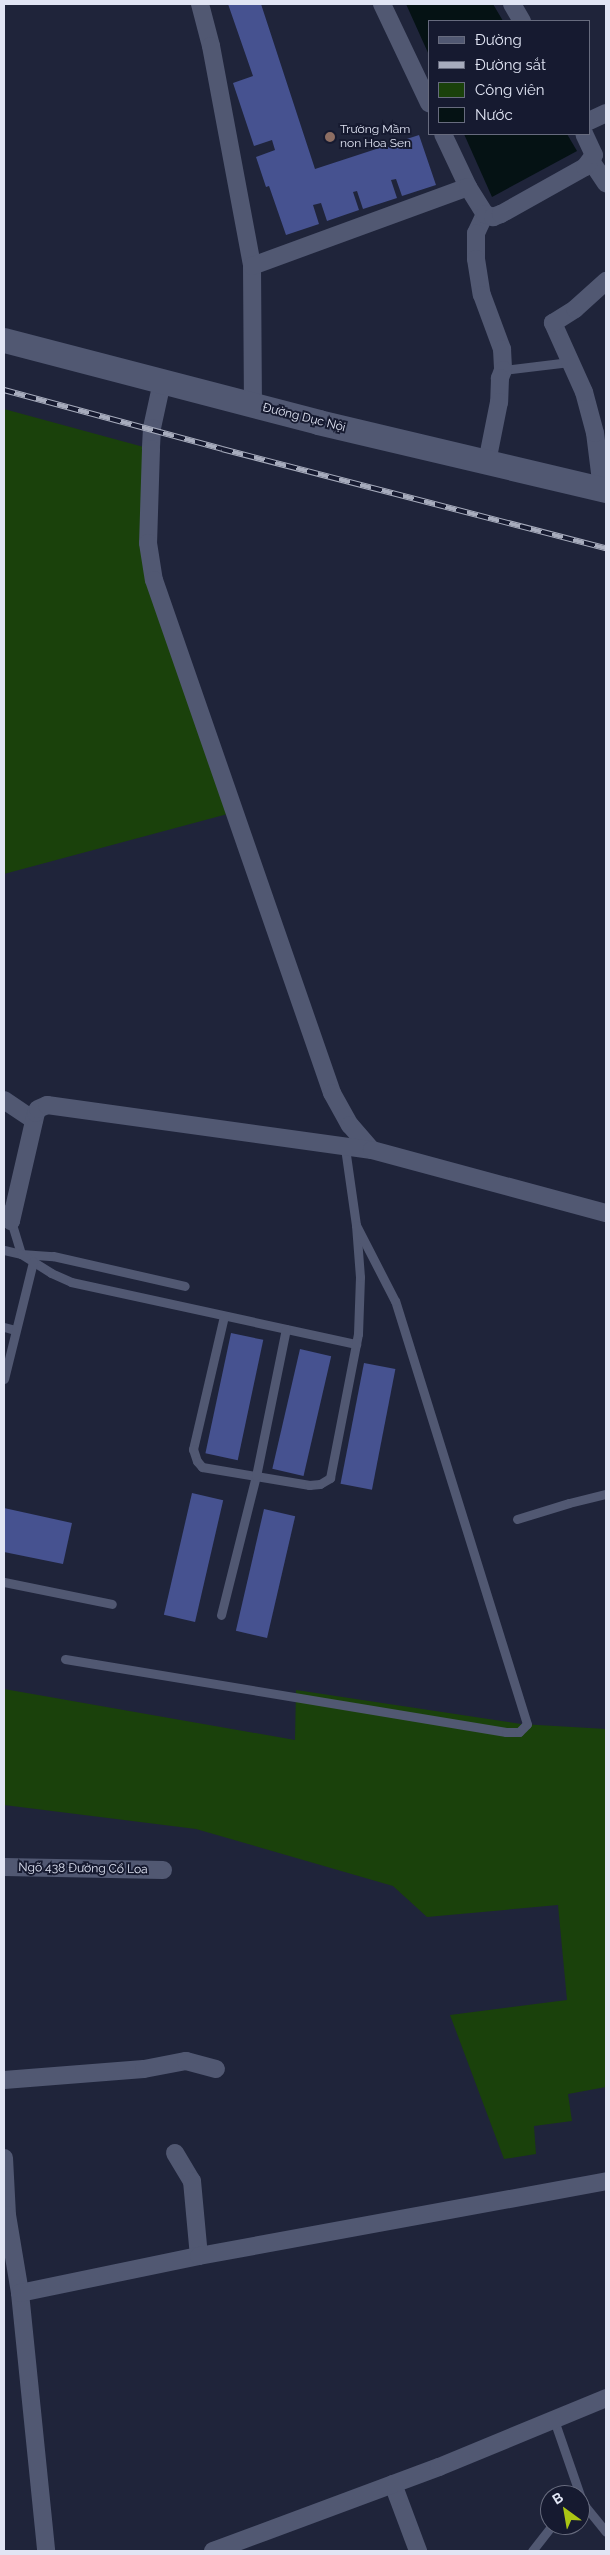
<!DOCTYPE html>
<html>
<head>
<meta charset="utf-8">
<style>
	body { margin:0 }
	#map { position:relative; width:610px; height:2555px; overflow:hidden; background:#1f243a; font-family:Raleway,sans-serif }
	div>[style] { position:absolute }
	.green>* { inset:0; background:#1a410b }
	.water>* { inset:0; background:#051214 }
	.building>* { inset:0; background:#465290; transform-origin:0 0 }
	.lane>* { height:9px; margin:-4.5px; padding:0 4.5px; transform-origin:4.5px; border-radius:4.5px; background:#515872 }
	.street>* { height:18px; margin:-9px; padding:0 9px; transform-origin:9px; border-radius:9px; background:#515872 }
	.secondary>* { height:25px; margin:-12.5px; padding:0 12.5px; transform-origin:12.5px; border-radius:12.5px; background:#515872 }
	.rail>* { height:5.5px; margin-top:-2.75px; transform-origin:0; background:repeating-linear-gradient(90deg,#161a30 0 11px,#a7acbd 0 22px); box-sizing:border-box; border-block:1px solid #a7acbd }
	.dots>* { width:14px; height:14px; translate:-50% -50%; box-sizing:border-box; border:2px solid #161a30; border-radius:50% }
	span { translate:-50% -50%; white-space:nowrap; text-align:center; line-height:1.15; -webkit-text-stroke:4px #161a30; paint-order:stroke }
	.poi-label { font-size:12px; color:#e1e5f4 }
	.left { translate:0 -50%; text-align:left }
	.street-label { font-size:12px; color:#e1e5f4 }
	.frame { position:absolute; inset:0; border:5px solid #e1e5f4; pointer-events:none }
	.legend { position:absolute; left:428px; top:20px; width:162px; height:115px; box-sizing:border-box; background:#161a30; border:1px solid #676b7e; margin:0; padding:6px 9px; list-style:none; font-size:15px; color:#e1e5f4 }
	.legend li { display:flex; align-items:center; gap:10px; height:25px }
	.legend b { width:25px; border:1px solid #676b7e }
	.north { position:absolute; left:540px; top:2485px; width:50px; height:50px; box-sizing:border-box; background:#161a30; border:1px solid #676b7e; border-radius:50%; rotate:328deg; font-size:14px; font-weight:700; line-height:20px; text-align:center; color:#e1e5f4 }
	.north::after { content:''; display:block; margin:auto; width:18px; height:22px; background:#abc614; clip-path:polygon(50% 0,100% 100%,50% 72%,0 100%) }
</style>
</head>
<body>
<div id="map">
	<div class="green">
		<div style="clip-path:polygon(4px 409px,151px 449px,148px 543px,235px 812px,4px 874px)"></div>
		<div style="clip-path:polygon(4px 1689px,295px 1740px,296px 1690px,521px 1724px,606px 1729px,606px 2087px,568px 2094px,572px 2121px,534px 2126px,536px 2154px,504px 2159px,450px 2015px,567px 2000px,558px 1905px,427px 1917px,393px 1886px,196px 1829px,4px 1805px)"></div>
	</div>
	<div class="water">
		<div style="clip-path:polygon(406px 4px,493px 4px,503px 21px,429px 21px,429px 55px)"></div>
		<div style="clip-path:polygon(464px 134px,567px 134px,577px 151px,492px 197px)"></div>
	</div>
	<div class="building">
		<div style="clip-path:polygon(228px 4px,261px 4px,315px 169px,419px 135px,436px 185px,402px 196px,396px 179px,391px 180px,397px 198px,363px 209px,357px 191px,353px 192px,359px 210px,327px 221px,321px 203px,313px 205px,319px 224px,286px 235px,269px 186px,266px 187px,256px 157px,275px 150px,272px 140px,254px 146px,233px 83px,253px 76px)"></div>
		<div style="left:231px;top:1333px;width:33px;height:123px;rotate:12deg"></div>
		<div style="left:300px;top:1349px;width:32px;height:123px;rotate:13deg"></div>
		<div style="left:364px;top:1363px;width:32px;height:123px;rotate:11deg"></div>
		<div style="left:192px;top:1493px;width:32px;height:125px;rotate:13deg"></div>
		<div style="clip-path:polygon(4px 1508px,72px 1523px,63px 1564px,4px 1552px)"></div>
		<div style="left:264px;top:1509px;width:32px;height:125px;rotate:13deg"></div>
	</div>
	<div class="lane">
		<div style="left:503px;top:370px;width:67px;rotate:-6.8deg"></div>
		<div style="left:11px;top:1221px;width:34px;rotate:73deg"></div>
		<div style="left:21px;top:1254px;width:32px;rotate:4deg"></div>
		<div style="left:53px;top:1256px;width:135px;rotate:12.8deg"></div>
		<div style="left:4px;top:1250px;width:17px;rotate:13deg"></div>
		<div style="left:21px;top:1254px;width:36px;rotate:32deg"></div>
		<div style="left:51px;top:1273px;width:22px;rotate:24deg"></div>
		<div style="left:71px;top:1282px;width:292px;rotate:12.3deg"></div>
		<div style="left:224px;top:1316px;width:137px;rotate:103.1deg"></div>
		<div style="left:193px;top:1449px;width:13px;rotate:72deg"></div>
		<div style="left:197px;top:1461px;width:8px;rotate:50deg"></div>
		<div style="left:202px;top:1467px;width:109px;rotate:9.5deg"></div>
		<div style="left:309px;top:1485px;width:11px;rotate:-5deg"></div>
		<div style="left:320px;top:1484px;width:12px;rotate:-31deg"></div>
		<div style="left:330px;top:1478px;width:147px;rotate:-79deg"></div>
		<div style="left:358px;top:1334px;width:57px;rotate:-88deg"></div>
		<div style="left:360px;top:1277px;width:52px;rotate:-94.4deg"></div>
		<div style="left:356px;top:1225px;width:78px;rotate:-98.1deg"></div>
		<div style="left:4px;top:1327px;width:11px;rotate:15deg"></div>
		<div style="left:4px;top:1379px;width:121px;rotate:-76.1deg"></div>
		<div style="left:517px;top:1519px;width:54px;rotate:-17.1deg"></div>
		<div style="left:569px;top:1503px;width:38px;rotate:-14deg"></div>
		<div style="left:4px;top:1582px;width:110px;rotate:11.5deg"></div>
		<div style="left:221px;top:1615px;width:143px;rotate:-75.9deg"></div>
		<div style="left:256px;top:1476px;width:150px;rotate:-78.5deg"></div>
		<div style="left:65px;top:1659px;width:447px;rotate:9.4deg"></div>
		<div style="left:506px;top:1732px;width:13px"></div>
		<div style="left:519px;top:1732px;width:11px;rotate:-45deg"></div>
		<div style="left:527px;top:1724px;width:443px;rotate:-107.3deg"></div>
		<div style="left:395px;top:1301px;width:85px;rotate:-117.2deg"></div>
		<div style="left:554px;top:2420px;width:79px;rotate:70.9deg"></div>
		<div style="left:580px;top:2496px;width:11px;rotate:63deg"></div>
		<div style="left:585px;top:2506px;width:33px;rotate:51deg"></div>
		<div style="left:532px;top:2551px;width:33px;rotate:-52deg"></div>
	</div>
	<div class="street">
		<div style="left:200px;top:4px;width:43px;rotate:75.3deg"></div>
		<div style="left:211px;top:46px;width:224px;rotate:79.4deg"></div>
		<div style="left:252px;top:266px;width:139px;rotate:89.6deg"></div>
		<div style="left:382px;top:4px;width:110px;rotate:64.6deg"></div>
		<div style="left:512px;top:4px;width:20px;rotate:60deg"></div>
		<div style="left:589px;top:121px;width:19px;rotate:-25deg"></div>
		<div style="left:443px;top:134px;width:59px;rotate:64.7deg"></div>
		<div style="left:591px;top:161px;width:27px;rotate:56deg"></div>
		<div style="left:485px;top:214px;width:21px;rotate:115deg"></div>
		<div style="left:476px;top:233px;width:26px;rotate:90deg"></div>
		<div style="left:476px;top:259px;width:36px;rotate:81deg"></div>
		<div style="left:482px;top:295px;width:58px;rotate:69.7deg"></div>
		<div style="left:502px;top:349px;width:21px;rotate:87deg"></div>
		<div style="left:503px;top:370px;width:9px;rotate:111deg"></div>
		<div style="left:500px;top:378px;width:24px;rotate:92deg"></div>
		<div style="left:499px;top:402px;width:61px;rotate:101.3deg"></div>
		<div style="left:252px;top:266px;width:230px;rotate:-20.1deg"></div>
		<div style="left:468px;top:187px;width:32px;rotate:58deg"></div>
		<div style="left:485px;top:214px;width:9px;rotate:21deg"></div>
		<div style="left:493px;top:217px;width:9px;rotate:-21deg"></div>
		<div style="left:501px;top:214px;width:96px;rotate:-29.2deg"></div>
		<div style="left:585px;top:167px;width:15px;rotate:-53deg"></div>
		<div style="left:594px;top:155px;width:23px;rotate:-115deg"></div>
		<div style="left:162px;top:382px;width:47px;rotate:102.3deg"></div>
		<div style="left:152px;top:428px;width:21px;rotate:93deg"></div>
		<div style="left:151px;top:449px;width:94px;rotate:91.8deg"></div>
		<div style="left:148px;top:543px;width:37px;rotate:81deg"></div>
		<div style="left:154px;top:580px;width:543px;rotate:70.86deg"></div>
		<div style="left:332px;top:1093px;width:37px;rotate:61deg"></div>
		<div style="left:350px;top:1125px;width:33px;rotate:49deg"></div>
		<div style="left:602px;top:489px;width:56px;rotate:-97.1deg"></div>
		<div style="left:595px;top:433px;width:42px;rotate:-105deg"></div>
		<div style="left:584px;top:392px;width:76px;rotate:-114.2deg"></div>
		<div style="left:553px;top:323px;width:26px;rotate:-32deg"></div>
		<div style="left:575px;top:309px;width:42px;rotate:-42.1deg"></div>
		<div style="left:4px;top:1100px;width:36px;rotate:34deg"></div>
		<div style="left:4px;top:1214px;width:10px;rotate:45deg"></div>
		<div style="left:11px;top:1221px;width:111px;rotate:-77deg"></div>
		<div style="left:36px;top:1113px;width:4px;rotate:-63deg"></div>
		<div style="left:38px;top:1109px;width:10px;rotate:-24deg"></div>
		<div style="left:47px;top:1105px;width:328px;rotate:7.9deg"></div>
		<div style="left:372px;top:1150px;width:242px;rotate:15.1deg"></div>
		<div style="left:4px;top:1867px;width:159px;rotate:1.1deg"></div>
		<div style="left:4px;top:2080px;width:140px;rotate:-4.5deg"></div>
		<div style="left:144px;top:2069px;width:43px;rotate:-10.8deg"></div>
		<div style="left:186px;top:2061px;width:31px;rotate:15deg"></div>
		<div style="left:175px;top:2153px;width:33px;rotate:59deg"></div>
		<div style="left:192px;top:2181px;width:75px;rotate:84.7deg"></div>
		<div style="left:4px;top:2158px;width:57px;rotate:87deg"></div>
		<div style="left:7px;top:2215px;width:79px;rotate:80.5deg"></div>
		<div style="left:20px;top:2293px;width:259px;rotate:84.2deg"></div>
		<div style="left:20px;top:2293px;width:183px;rotate:-11.7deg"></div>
		<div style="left:199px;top:2256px;width:414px;rotate:-10.4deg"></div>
		<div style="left:393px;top:2484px;width:72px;rotate:69.5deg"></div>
		<div style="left:213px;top:2551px;width:241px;rotate:-20.4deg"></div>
		<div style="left:439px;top:2467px;width:181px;rotate:-22.4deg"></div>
	</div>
	<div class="secondary">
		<div style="left:4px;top:340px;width:325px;rotate:14.6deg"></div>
		<div style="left:318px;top:422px;width:296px;rotate:13.3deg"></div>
	</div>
	<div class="rail">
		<div style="left:4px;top:390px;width:226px;rotate:15.1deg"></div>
		<div style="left:222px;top:449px;width:397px;rotate:14.5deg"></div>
	</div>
	<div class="dots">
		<div style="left:330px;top:137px;background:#8d6e63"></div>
	</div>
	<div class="poi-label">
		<span class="left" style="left:340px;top:137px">Trường Mầm<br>non Hoa Sen</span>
	</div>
	<div class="street-label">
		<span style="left:304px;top:418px;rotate:14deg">Đường Dục Nội</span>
		<span style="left:83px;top:1869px;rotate:1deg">Ngõ 438 Đường Cổ Loa</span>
	</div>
	<div class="frame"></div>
	<ul class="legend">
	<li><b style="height:6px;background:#515872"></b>Đường</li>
	<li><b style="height:6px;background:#a7acbd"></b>Đường sắt</li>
	<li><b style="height:14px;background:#1a410b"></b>Công viên</li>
	<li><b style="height:14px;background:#051214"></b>Nước</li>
	</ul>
	<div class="north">B</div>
</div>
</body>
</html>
